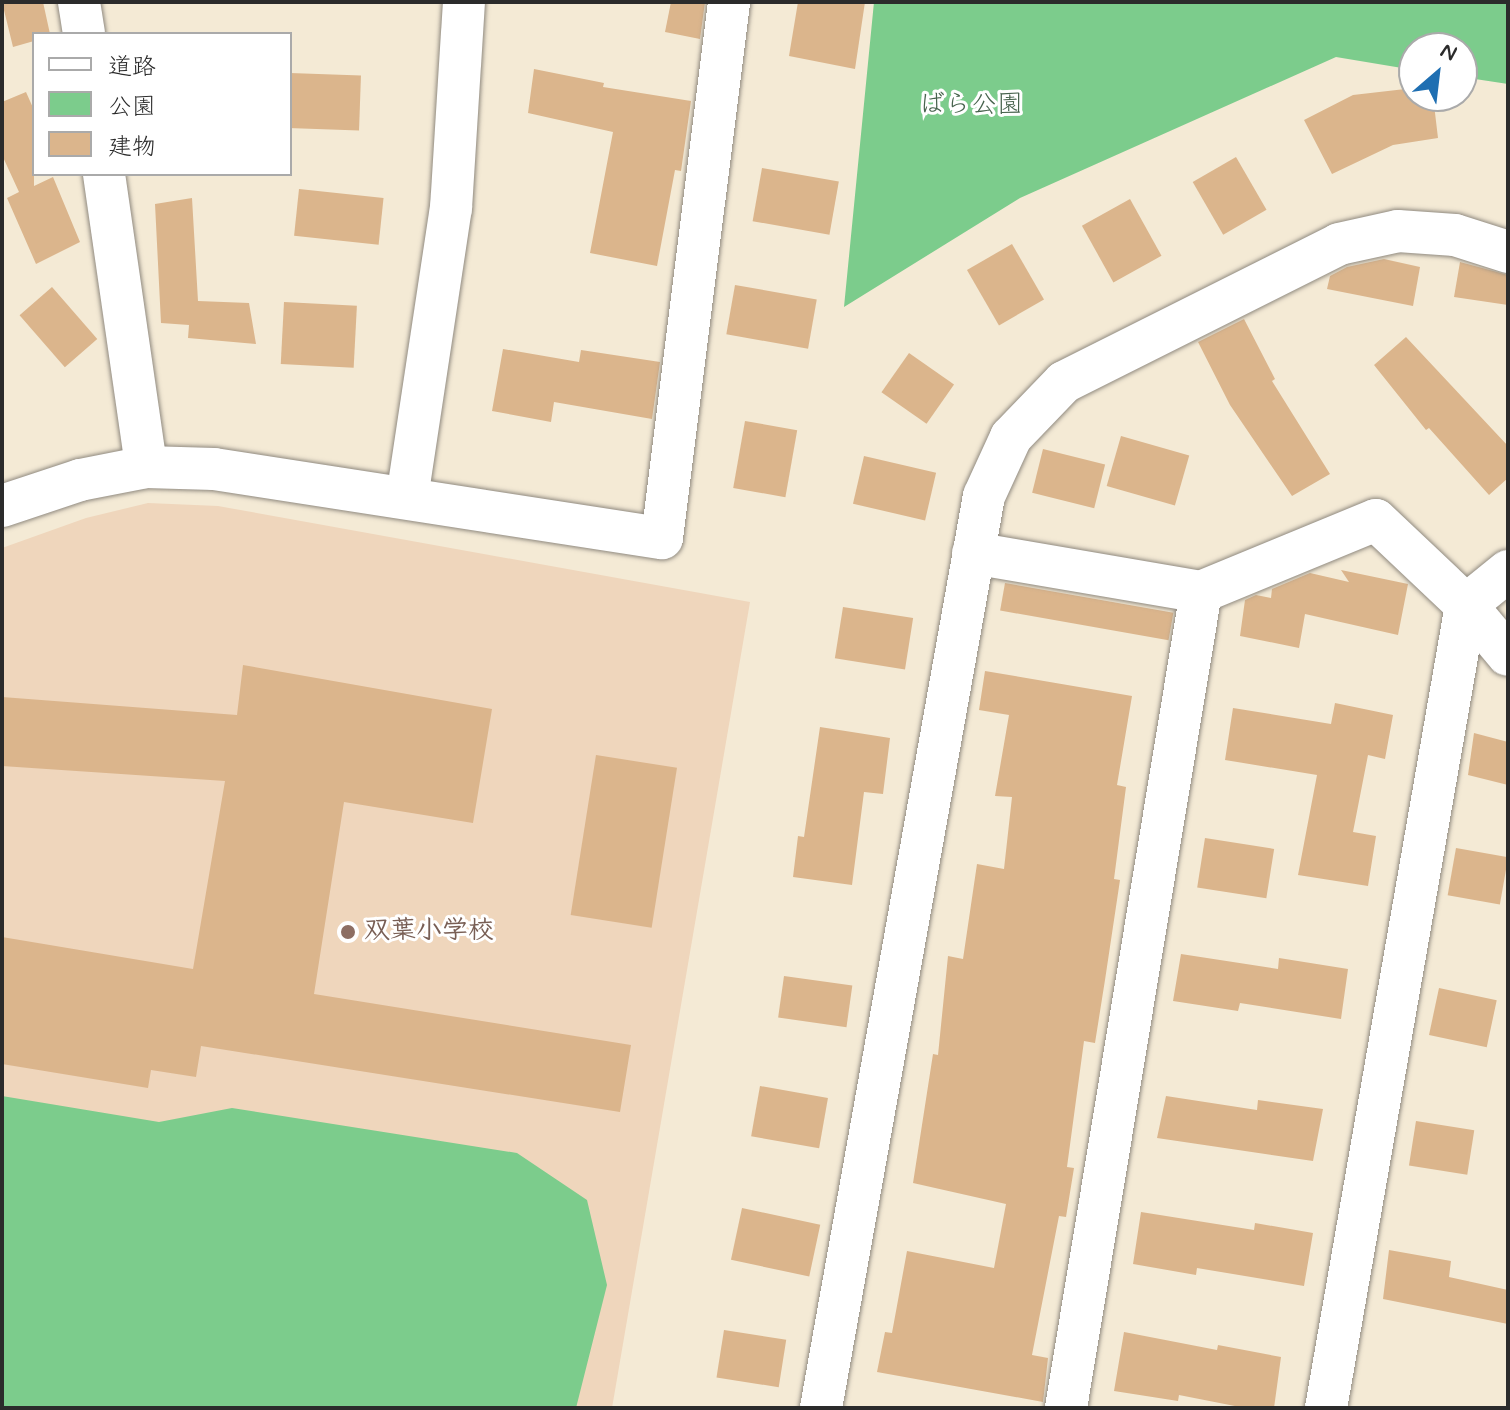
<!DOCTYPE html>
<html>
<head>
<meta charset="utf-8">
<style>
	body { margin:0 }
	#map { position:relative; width:1510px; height:1410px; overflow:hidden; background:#f4ead5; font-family:Mynerve,"Klee One",sans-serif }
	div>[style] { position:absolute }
	.built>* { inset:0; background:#efd6bc }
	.green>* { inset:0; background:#7ccc8c }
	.building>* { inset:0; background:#dbb58c; transform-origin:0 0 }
	.roads { filter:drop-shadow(0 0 2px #908a80) drop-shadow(0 0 2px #908a80) }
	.street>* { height:42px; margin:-21px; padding:0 21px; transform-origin:21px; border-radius:21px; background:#fff }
	.dots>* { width:22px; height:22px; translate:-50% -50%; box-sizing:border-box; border:4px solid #fff; border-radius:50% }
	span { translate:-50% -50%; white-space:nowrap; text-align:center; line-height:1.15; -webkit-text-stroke:6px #fff; paint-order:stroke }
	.park-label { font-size:26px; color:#47634d }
	.education-label { font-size:26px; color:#785e54; font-weight:700 }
	.left { translate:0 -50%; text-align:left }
	.frame { position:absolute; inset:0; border:4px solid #2b2b2b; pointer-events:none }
	.legend { position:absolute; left:32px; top:32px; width:260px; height:144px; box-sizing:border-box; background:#fff; border:2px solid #aaa; margin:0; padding:10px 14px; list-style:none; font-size:24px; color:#2b2b2b }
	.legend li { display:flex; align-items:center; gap:16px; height:40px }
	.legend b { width:40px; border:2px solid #aaa }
	.north { position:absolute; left:1398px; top:32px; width:80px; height:80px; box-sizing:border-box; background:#fff; border:2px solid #aaa; border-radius:50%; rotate:28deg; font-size:22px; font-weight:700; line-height:32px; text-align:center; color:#2b2b2b }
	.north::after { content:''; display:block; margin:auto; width:28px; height:36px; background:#1f6fb2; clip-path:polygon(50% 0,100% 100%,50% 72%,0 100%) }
</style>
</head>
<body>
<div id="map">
	<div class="built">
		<div style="clip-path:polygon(148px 503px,218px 506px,750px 602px,612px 1408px,2px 1408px,2px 548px,86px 518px)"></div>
	</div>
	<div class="green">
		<div style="clip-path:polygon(874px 2px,1508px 2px,1508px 84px,1462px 77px,1462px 48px,1414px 48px,1414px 70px,1336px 57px,1020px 198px,844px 307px)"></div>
		<div style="clip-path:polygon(2px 1096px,159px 1122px,232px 1108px,517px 1153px,587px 1200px,607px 1285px,576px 1408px,2px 1408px)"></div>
	</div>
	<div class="building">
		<div style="clip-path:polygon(2px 2px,43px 2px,50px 34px,34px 34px,34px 41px,13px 47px)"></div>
		<div style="clip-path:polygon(671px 2px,705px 2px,700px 39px,665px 32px)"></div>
		<div style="clip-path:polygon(798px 2px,865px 2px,855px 69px,789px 56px)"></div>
		<div style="clip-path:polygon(534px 69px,604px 83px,603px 87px,691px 101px,681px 171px,675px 170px,657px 266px,590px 253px,613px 132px,528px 113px)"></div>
		<div style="left:290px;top:73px;width:71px;height:55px;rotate:2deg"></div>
		<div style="clip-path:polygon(1414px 88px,1414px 96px,1433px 96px,1438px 138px,1393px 145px,1332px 174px,1304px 120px,1353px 95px)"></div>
		<div style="clip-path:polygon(26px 92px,34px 110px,34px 186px,53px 177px,80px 242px,36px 264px,7px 198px,19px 192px,2px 155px,2px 102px)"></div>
		<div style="left:1236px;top:157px;width:61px;height:50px;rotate:60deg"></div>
		<div style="left:762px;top:168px;width:78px;height:54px;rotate:10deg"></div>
		<div style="left:299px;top:189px;width:85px;height:47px;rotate:6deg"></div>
		<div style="clip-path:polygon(192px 198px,198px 301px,249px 303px,256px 344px,188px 338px,189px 325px,161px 323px,155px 204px)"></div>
		<div style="left:1130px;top:199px;width:65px;height:55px;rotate:61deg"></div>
		<div style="left:1012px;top:244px;width:64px;height:52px;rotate:60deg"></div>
		<div style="clip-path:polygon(1384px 259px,1420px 267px,1413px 306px,1327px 289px,1330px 276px,1347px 267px)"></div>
		<div style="clip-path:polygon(1460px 262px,1508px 275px,1508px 305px,1454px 297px)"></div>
		<div style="left:735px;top:285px;width:83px;height:50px;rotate:10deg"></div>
		<div style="left:52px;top:287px;width:69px;height:43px;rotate:49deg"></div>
		<div style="left:284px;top:302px;width:73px;height:62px;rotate:3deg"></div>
		<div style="clip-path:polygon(1244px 319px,1275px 379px,1272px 381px,1330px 474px,1292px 496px,1230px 405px,1198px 342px)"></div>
		<div style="clip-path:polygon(1406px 337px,1508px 446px,1508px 478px,1489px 495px,1429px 428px,1426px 430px,1374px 365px)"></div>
		<div style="clip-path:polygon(503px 349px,579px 362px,581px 350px,660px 362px,652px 419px,554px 402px,551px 422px,492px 411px)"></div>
		<div style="left:909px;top:353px;width:55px;height:48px;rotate:35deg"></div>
		<div style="left:745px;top:421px;width:53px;height:68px;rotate:10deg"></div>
		<div style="left:1121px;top:436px;width:71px;height:52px;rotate:16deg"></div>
		<div style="left:1043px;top:449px;width:64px;height:45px;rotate:14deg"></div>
		<div style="left:864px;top:456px;width:74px;height:49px;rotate:13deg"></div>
		<div style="clip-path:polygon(1341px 570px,1408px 584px,1398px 635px,1305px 614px,1299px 648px,1240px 636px,1245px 600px,1256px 595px,1271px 598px,1272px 589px,1310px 573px,1349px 582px)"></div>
		<div style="left:1005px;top:583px;width:171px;height:28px;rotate:10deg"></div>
		<div style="left:843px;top:607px;width:71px;height:52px;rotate:9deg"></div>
		<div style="clip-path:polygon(243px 665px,492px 709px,473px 823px,344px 802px,314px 994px,631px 1045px,620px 1112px,201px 1046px,196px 1077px,151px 1070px,148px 1088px,2px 1064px,2px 937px,193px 969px,225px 781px,2px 766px,2px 697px,237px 715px)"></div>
		<div style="clip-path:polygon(985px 671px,1132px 696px,1117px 785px,1126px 787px,1114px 879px,1120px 880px,1105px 980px,1095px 1043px,1084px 1041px,1067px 1167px,1074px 1168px,1066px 1217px,1059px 1216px,1032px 1355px,1048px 1358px,1043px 1402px,877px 1372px,885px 1332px,892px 1333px,907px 1251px,994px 1268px,1006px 1204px,913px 1183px,933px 1054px,938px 1055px,948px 956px,963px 959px,977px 864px,1004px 869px,1012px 797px,995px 796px,1009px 715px,979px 710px)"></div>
		<div style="clip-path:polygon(1335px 703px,1393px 715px,1385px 759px,1368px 755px,1353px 832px,1376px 836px,1368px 886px,1298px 875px,1317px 775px,1225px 760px,1233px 708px,1331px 724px)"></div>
		<div style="clip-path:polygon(820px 727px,890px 738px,883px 794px,864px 792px,852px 885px,793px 877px,798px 836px,804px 837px)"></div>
		<div style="clip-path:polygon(1474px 733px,1508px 742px,1508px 785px,1468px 775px)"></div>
		<div style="left:596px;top:755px;width:82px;height:162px;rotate:9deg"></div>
		<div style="left:1205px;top:838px;width:70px;height:50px;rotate:9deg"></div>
		<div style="left:1456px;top:848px;width:53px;height:48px;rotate:10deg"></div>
		<div style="clip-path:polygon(1181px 954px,1278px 969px,1279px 958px,1348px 969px,1341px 1019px,1240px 1003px,1238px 1011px,1173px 1001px)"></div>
		<div style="left:784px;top:976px;width:69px;height:42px;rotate:8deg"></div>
		<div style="left:1439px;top:988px;width:59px;height:48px;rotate:12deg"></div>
		<div style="left:760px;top:1086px;width:69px;height:51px;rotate:10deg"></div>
		<div style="clip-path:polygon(1166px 1096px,1257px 1110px,1258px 1100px,1323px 1109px,1313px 1161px,1157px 1138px)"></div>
		<div style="left:1416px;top:1121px;width:59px;height:45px;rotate:9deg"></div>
		<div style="left:742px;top:1208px;width:80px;height:53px;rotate:12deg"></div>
		<div style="clip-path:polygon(1141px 1212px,1254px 1230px,1255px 1223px,1313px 1233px,1304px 1286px,1197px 1268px,1196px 1275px,1133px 1264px)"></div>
		<div style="clip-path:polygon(1389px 1250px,1451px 1261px,1449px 1277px,1508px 1290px,1508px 1324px,1383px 1299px)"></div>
		<div style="left:724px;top:1330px;width:63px;height:48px;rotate:9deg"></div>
		<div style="clip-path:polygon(1124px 1332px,1217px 1350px,1218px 1345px,1281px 1357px,1274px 1408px,1245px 1408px,1179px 1395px,1178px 1401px,1114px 1391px)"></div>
	</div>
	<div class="roads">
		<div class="street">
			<div style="left:79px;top:2px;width:32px;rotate:81deg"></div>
			<div style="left:104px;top:174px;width:296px;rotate:81.8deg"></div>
			<div style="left:407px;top:498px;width:293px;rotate:-81.4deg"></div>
			<div style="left:451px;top:208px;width:206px;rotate:-86.4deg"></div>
			<div style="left:2px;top:506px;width:82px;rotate:-18.4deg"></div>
			<div style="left:80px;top:480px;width:67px;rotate:-11.1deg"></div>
			<div style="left:146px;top:467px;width:68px;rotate:1.7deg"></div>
			<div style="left:214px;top:469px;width:453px;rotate:8.8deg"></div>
			<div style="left:662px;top:538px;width:540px;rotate:-82.87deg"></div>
			<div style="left:973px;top:553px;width:231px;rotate:9.7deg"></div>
			<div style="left:1201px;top:592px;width:189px;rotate:-22.4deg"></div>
			<div style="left:1376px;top:520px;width:124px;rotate:43.4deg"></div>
			<div style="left:1466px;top:605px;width:65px;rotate:50deg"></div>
			<div style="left:821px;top:1408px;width:926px;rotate:-79.87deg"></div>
			<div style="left:984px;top:496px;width:65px;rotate:-65.4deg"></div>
			<div style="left:1011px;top:437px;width:76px;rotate:-46.1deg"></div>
			<div style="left:1064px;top:382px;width:308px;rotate:-26.6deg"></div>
			<div style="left:1339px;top:244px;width:60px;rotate:-12.4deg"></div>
			<div style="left:1398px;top:231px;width:57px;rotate:4deg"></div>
			<div style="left:1455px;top:235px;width:56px;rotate:17.8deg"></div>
			<div style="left:1066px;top:1408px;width:827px;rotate:-80.61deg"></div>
			<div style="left:1326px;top:1408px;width:815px;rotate:-80.11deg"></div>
			<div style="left:1466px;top:605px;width:54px;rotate:-39deg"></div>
		</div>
	</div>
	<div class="dots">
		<div style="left:348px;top:932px;background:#8d6e63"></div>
	</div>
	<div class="park-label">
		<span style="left:971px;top:106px">ばら公園</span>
	</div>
	<div class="education-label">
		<span class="left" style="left:364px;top:932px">双葉小学校</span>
	</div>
	<div class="frame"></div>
	<ul class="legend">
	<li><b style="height:10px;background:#fff"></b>道路</li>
	<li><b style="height:22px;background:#7ccc8c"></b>公園</li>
	<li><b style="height:22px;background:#dbb58c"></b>建物</li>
	</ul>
	<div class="north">N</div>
</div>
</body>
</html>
